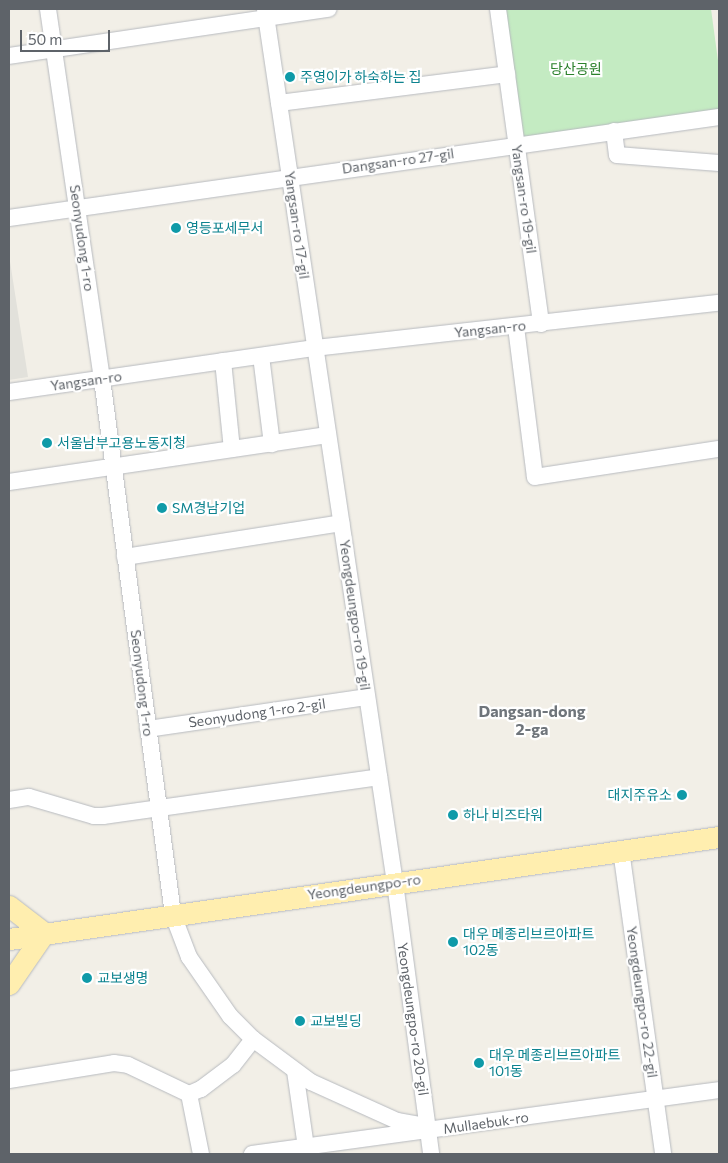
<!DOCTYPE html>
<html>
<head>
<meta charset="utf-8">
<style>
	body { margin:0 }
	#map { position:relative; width:728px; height:1163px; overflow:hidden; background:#f2efe7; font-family:Commissioner,"Noto Sans KR",sans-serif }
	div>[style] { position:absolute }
	.industrial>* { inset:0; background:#e2e1db }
	.green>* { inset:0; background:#c4ebc2 }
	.roads { filter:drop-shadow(0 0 1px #b7babf) drop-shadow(0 0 1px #b7babf) }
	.minor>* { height:16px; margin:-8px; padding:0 8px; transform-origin:8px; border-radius:8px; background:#fff }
	.major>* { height:21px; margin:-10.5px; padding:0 10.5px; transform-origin:10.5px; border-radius:10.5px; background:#ffeeaf }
	.dots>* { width:14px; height:14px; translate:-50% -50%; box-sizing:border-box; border:2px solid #fff; border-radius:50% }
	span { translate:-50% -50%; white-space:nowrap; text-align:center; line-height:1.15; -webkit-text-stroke:4.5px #fff; paint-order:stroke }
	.park-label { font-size:14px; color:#2c812c }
	.culture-label { font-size:14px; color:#0d838f }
	.left { translate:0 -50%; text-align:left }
	.right { translate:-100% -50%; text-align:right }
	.street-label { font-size:14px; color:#5e6369 }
	.quarter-label { font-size:16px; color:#6f757b; font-weight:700 }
	.frame { position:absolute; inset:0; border:10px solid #5e6369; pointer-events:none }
	.scale { position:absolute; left:20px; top:30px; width:90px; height:22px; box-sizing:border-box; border:2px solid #5e6369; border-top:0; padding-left:6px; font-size:15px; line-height:18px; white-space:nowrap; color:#5e6369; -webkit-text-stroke:4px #fff; paint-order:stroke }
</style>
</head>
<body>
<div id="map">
	<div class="industrial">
		<div style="clip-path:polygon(9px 255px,28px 377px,9px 380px)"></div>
	</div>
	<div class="green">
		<div style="clip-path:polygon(505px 9px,711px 9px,719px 68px,719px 110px,524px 138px)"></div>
	</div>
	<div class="roads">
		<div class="minor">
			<div style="left:48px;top:9px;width:374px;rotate:81.7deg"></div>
			<div style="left:102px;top:379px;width:541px;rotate:82.45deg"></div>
			<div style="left:173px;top:915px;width:45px;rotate:69.1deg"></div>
			<div style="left:189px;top:957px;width:72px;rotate:55.2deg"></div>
			<div style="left:230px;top:1016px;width:33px;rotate:45deg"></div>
			<div style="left:253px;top:1039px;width:72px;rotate:36.6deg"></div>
			<div style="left:311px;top:1082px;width:94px;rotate:24.4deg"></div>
			<div style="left:397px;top:1121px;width:27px;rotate:10deg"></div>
			<div style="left:424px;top:1126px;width:6px;rotate:51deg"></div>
			<div style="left:265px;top:9px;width:884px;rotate:81.54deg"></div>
			<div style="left:395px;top:883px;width:273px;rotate:82.4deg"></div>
			<div style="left:498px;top:9px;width:318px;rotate:82.2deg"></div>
			<div style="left:9px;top:56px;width:323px;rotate:-8.4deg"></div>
			<div style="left:279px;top:103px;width:230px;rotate:-7.2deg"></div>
			<div style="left:614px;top:131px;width:24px;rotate:83deg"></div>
			<div style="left:617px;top:155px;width:102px;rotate:4.5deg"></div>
			<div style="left:9px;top:218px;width:717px;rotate:-8.1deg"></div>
			<div style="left:516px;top:327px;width:151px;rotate:82.8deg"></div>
			<div style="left:535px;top:477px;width:186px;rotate:-8.7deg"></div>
			<div style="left:261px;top:356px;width:89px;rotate:82.9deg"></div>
			<div style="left:223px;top:361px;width:88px;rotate:84.2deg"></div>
			<div style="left:9px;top:392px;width:309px;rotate:-8.2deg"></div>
			<div style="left:315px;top:348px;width:406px;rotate:-6.4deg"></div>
			<div style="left:9px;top:482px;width:322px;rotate:-8.4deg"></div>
			<div style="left:125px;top:557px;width:219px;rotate:-8.9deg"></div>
			<div style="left:148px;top:729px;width:221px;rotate:-8.3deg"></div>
			<div style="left:9px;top:800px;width:20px;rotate:-9deg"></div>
			<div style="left:29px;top:797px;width:68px;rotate:16.3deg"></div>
			<div style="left:94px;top:816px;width:9px"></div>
			<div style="left:103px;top:816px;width:279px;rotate:-8deg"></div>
			<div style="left:621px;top:850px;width:307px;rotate:82.1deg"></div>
			<div style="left:295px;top:1071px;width:77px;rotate:81.8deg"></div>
			<div style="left:9px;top:1080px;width:106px;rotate:-9.2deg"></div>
			<div style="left:114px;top:1063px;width:14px;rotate:8deg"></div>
			<div style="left:128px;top:1065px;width:68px;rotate:25.4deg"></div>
			<div style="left:189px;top:1094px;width:13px;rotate:-23deg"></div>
			<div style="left:201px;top:1089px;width:40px;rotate:-37deg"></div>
			<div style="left:233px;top:1065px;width:33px;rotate:-52deg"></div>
			<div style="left:189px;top:1094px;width:61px;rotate:78.7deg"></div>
			<div style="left:252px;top:1154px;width:471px;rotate:-7.8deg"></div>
		</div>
		<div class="major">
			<div style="left:9px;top:906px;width:44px;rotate:37.6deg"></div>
			<div style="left:44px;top:933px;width:62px;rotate:124.5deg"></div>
			<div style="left:9px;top:939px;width:717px;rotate:-8.18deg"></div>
		</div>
	</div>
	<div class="dots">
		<div style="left:290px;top:77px;background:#0f9aa8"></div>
		<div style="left:176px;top:228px;background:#0f9aa8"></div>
		<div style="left:47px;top:443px;background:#0f9aa8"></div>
		<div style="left:162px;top:508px;background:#0f9aa8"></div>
		<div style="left:682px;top:795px;background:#0f9aa8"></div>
		<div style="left:453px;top:815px;background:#0f9aa8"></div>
		<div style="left:453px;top:942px;background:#0f9aa8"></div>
		<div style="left:87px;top:978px;background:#0f9aa8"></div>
		<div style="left:300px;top:1021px;background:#0f9aa8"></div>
		<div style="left:479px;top:1063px;background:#0f9aa8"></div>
	</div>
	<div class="park-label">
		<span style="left:576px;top:69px">당산공원</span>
	</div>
	<div class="culture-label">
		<span class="left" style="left:300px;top:77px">주영이가 하숙하는 집</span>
		<span class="left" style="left:186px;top:228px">영등포세무서</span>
		<span class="left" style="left:57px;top:443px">서울남부고용노동지청</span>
		<span class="left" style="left:172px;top:508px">SM경남기업</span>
		<span class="right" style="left:672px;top:795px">대지주유소</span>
		<span class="left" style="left:463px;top:815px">하나 비즈타워</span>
		<span class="left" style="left:463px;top:942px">대우 메종리브르아파트<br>102동</span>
		<span class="left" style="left:97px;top:978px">교보생명</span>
		<span class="left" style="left:310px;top:1021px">교보빌딩</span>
		<span class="left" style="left:489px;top:1063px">대우 메종리브르아파트<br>101동</span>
	</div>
	<div class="street-label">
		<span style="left:398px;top:161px;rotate:-8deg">Dangsan-ro 27-gil</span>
		<span style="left:524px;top:199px;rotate:82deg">Yangsan-ro 19-gil</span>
		<span style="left:297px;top:225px;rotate:82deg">Yangsan-ro 17-gil</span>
		<span style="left:82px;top:238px;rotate:82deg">Seonyudong 1-ro</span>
		<span style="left:490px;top:329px;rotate:-6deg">Yangsan-ro</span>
		<span style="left:86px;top:381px;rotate:-8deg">Yangsan-ro</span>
		<span style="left:355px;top:615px;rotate:82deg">Yeongdeungpo-ro 19-gil</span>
		<span style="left:142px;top:683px;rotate:83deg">Seonyudong 1-ro</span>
		<span style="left:257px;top:713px;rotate:-8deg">Seonyudong 1-ro 2-gil</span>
		<span style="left:364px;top:887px;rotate:-8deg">Yeongdeungpo-ro</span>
		<span style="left:642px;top:1002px;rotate:82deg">Yeongdeungpo-ro 22-gil</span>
		<span style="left:413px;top:1019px;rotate:82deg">Yeongdeungpo-ro 20-gil</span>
		<span style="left:486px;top:1123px;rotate:-8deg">Mullaebuk-ro</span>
	</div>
	<div class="quarter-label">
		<span style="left:532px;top:720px">Dangsan-dong<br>2-ga</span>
	</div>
	<div class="frame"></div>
	<div class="scale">50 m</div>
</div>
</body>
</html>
